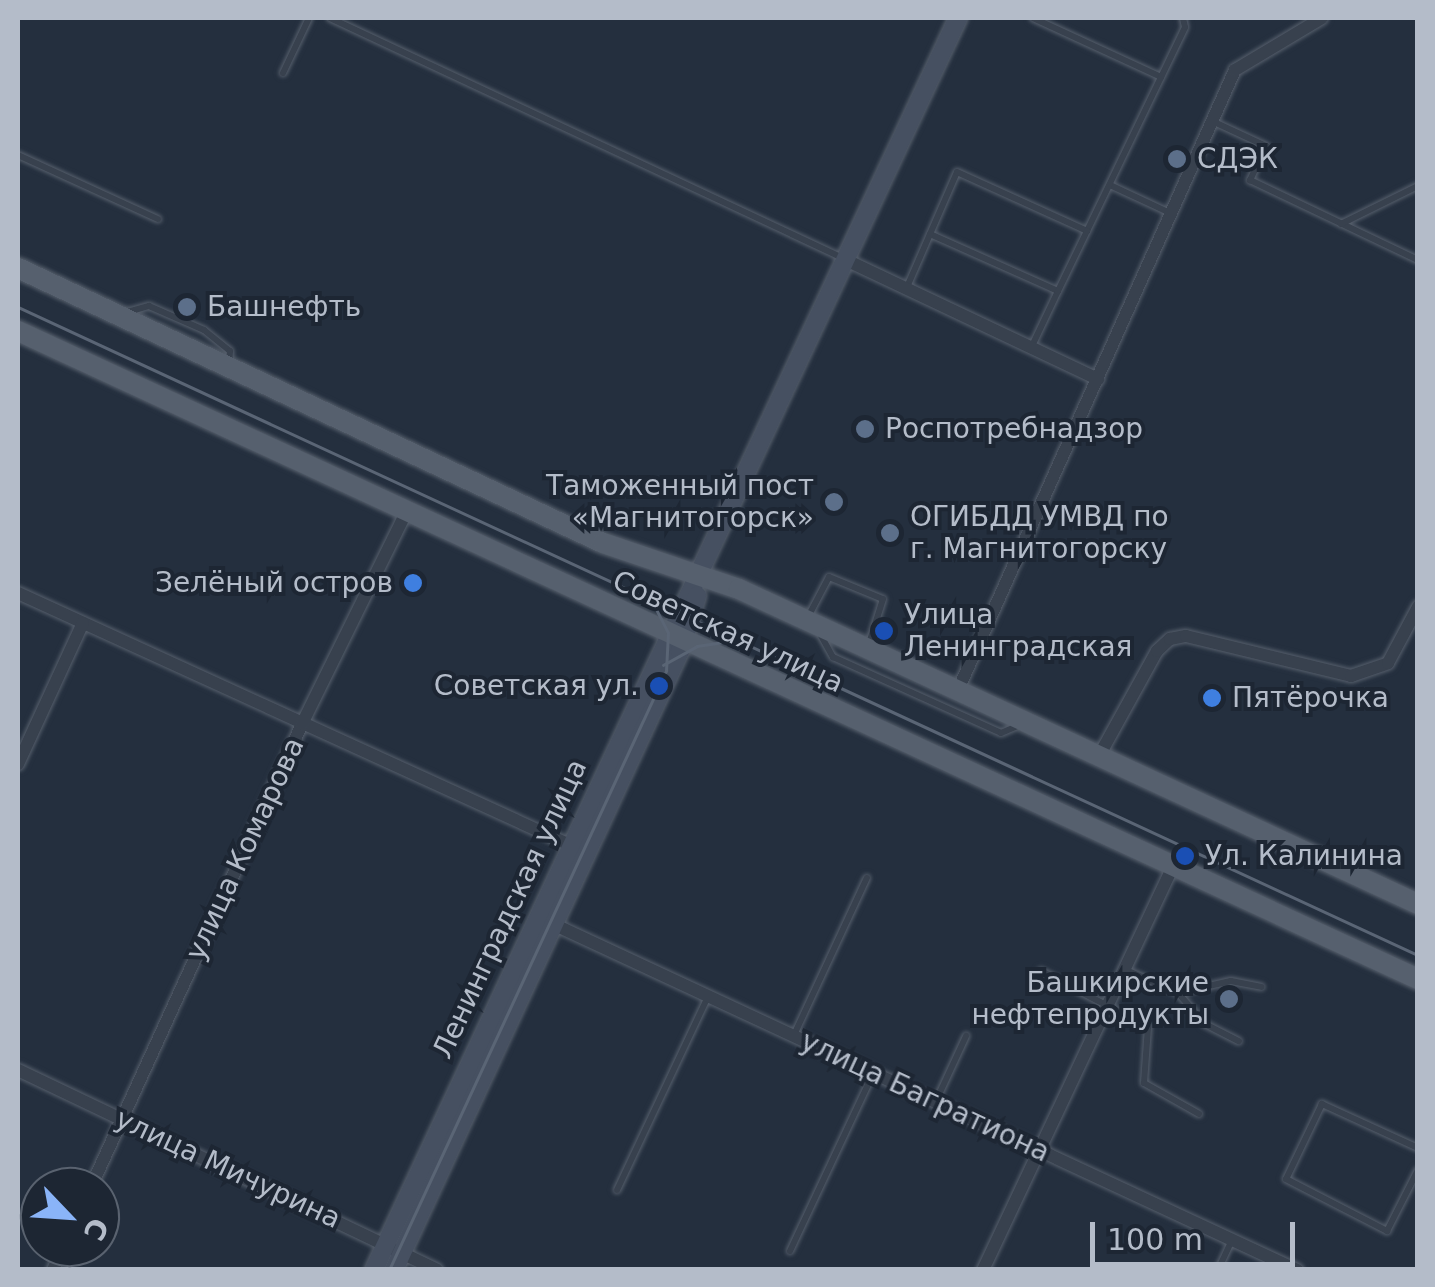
<!DOCTYPE html>
<html>
<head>
<meta charset="utf-8">
<style>
	body { margin:0 }
	#map { position:relative; width:1435px; height:1287px; overflow:hidden; background:#242f3e; font-family:"DejaVu Sans",sans-serif }
	div>[style] { position:absolute }
	.roads { filter:drop-shadow(0 0 2px #565f6c) drop-shadow(0 0 2px #565f6c) }
	.lane>* { height:6px; margin:-3px; padding:0 3px; transform-origin:3px; border-radius:3px; background:#38414e }
	.street>* { height:12px; margin:-6px; padding:0 6px; transform-origin:6px; border-radius:6px; background:#38414e }
	.secondary>* { height:18px; margin:-9px; padding:0 9px; transform-origin:9px; border-radius:9px; background:#465061 }
	.primary>* { height:20px; margin:-10px; padding:0 10px; transform-origin:10px; border-radius:10px; background:#56606e }
	.tram>* { height:2.5px; margin:-1.25px; padding:0 1.25px; transform-origin:1.25px; border-radius:1.25px; background:#5a6575 }
	.dots>* { width:28px; height:28px; translate:-50% -50%; box-sizing:border-box; border:5px solid #1d2633; border-radius:50% }
	span { translate:-50% -50%; white-space:nowrap; text-align:center; line-height:1.15; -webkit-text-stroke:8px #1d2633; paint-order:stroke }
	.poi-label { font-size:28px; color:#b4bcc9 }
	.left { translate:0 -50%; text-align:left }
	.right { translate:-100% -50%; text-align:right }
	.street-label { font-size:28px; color:#b4bcc9 }
	.frame { position:absolute; inset:0; border:20px solid #b4bcc9; pointer-events:none }
	.north { position:absolute; left:20px; top:1167px; width:100px; height:100px; box-sizing:border-box; background:#1d2633; border:2px solid #59626f; border-radius:50%; rotate:115deg; font-size:28px; font-weight:700; line-height:40px; text-align:center; color:#b4bcc9 }
	.north::after { content:''; display:block; margin:auto; width:35px; height:45px; background:#8ab4f8; clip-path:polygon(50% 0,100% 100%,50% 72%,0 100%) }
	.scale { position:absolute; left:1090px; top:1222px; width:205px; height:45px; box-sizing:border-box; border:5px solid #b4bcc9; border-top:0; padding-left:12px; font-size:30px; line-height:35px; white-space:nowrap; color:#b4bcc9; -webkit-text-stroke:8px #1d2633; paint-order:stroke }
</style>
</head>
<body>
<div id="map">
	<div class="roads">
		<div class="lane">
			<div style="left:330px;top:18px;width:569px;rotate:25.08deg"></div>
			<div style="left:1033px;top:18px;width:141px;rotate:24.7deg"></div>
			<div style="left:283px;top:73px;width:61px;rotate:-64.7deg"></div>
			<div style="left:1212px;top:121px;width:60px;rotate:24.8deg"></div>
			<div style="left:1266px;top:146px;width:38px;rotate:115deg"></div>
			<div style="left:1250px;top:180px;width:186px;rotate:25.5deg"></div>
			<div style="left:18px;top:155px;width:154px;rotate:24.6deg"></div>
			<div style="left:1110px;top:185px;width:66px;rotate:25deg"></div>
			<div style="left:1341px;top:224px;width:86px;rotate:-26.3deg"></div>
			<div style="left:1087px;top:231px;width:226px;rotate:-64.3deg"></div>
			<div style="left:1185px;top:27px;width:9px;rotate:-103deg"></div>
			<div style="left:930px;top:234px;width:140px;rotate:24deg"></div>
			<div style="left:1058px;top:291px;width:61px;rotate:115.3deg"></div>
			<div style="left:907px;top:287px;width:125px;rotate:-66.5deg"></div>
			<div style="left:957px;top:172px;width:143px;rotate:24.4deg"></div>
			<div style="left:1087px;top:231px;width:67px;rotate:115.8deg"></div>
			<div style="left:124px;top:313px;width:26px;rotate:-16deg"></div>
			<div style="left:149px;top:306px;width:60px;rotate:23.6deg"></div>
			<div style="left:204px;top:330px;width:33px;rotate:39deg"></div>
			<div style="left:230px;top:351px;width:13px;rotate:94deg"></div>
			<div style="left:808px;top:617px;width:45px;rotate:-62.3deg"></div>
			<div style="left:829px;top:577px;width:58px;rotate:22.2deg"></div>
			<div style="left:883px;top:599px;width:50px;rotate:107.4deg"></div>
			<div style="left:819px;top:632px;width:29px;rotate:61deg"></div>
			<div style="left:833px;top:657px;width:184px;rotate:24.3deg"></div>
			<div style="left:1001px;top:733px;width:21px;rotate:-23deg"></div>
			<div style="left:1126px;top:970px;width:57px;rotate:23.9deg"></div>
			<div style="left:1178px;top:993px;width:54px;rotate:-12.8deg"></div>
			<div style="left:1231px;top:981px;width:31px;rotate:11deg"></div>
			<div style="left:1041px;top:971px;width:121px;rotate:27.6deg"></div>
			<div style="left:1148px;top:1027px;width:56px;rotate:94.1deg"></div>
			<div style="left:1144px;top:1083px;width:63px;rotate:29.4deg"></div>
			<div style="left:1178px;top:993px;width:41px;rotate:48.9deg"></div>
			<div style="left:1205px;top:1024px;width:38px;rotate:27deg"></div>
			<div style="left:794px;top:1035px;width:173px;rotate:-65.1deg"></div>
			<div style="left:936px;top:1101px;width:72px;rotate:-65.2deg"></div>
			<div style="left:1418px;top:1148px;width:106px;rotate:-155.4deg"></div>
			<div style="left:1322px;top:1104px;width:83px;rotate:115.6deg"></div>
			<div style="left:1286px;top:1179px;width:114px;rotate:27.2deg"></div>
			<div style="left:1387px;top:1231px;width:68px;rotate:-63.1deg"></div>
			<div style="left:617px;top:1190px;width:213px;rotate:-64.8deg"></div>
			<div style="left:790px;top:1251px;width:195px;rotate:-64.9deg"></div>
			<div style="left:1218px;top:1270px;width:33px;rotate:-65deg"></div>
		</div>
		<div class="street">
			<div style="left:846px;top:260px;width:279px;rotate:25.3deg"></div>
			<div style="left:18px;top:593px;width:607px;rotate:24.54deg"></div>
			<div style="left:958px;top:690px;width:679px;rotate:-65.93deg"></div>
			<div style="left:1235px;top:70px;width:101px;rotate:-30.9deg"></div>
			<div style="left:1099px;top:756px;width:120px;rotate:-61.1deg"></div>
			<div style="left:1157px;top:651px;width:18px;rotate:-43deg"></div>
			<div style="left:1170px;top:639px;width:16px;rotate:-11deg"></div>
			<div style="left:1186px;top:636px;width:170px;rotate:13.6deg"></div>
			<div style="left:1351px;top:676px;width:39px;rotate:-19deg"></div>
			<div style="left:1388px;top:663px;width:64px;rotate:-61.8deg"></div>
			<div style="left:18px;top:764px;width:155px;rotate:-65.3deg"></div>
			<div style="left:553px;top:924px;width:821px;rotate:24.94deg"></div>
			<div style="left:18px;top:1070px;width:464px;rotate:25.5deg"></div>
			<div style="left:91px;top:1187px;width:509px;rotate:-65.5deg"></div>
			<div style="left:302px;top:724px;width:235px;rotate:-63.8deg"></div>
			<div style="left:53px;top:1270px;width:25px;rotate:-67deg"></div>
			<div style="left:983px;top:1270px;width:446px;rotate:-64.8deg"></div>
		</div>
		<div class="secondary">
			<div style="left:374px;top:1270px;width:1382px;rotate:-64.99deg"></div>
			<div style="left:394px;top:1270px;width:682px;rotate:-65.2deg"></div>
			<div style="left:680px;top:651px;width:58px;rotate:-72.8deg"></div>
		</div>
		<div class="primary">
			<div style="left:18px;top:268px;width:646px;rotate:25.18deg"></div>
			<div style="left:603px;top:543px;width:144px;rotate:18.7deg"></div>
			<div style="left:739px;top:589px;width:749px;rotate:24.89deg"></div>
			<div style="left:18px;top:331px;width:1543px;rotate:24.84deg"></div>
		</div>
	</div>
	<div class="tram">
		<div style="left:18px;top:307px;width:1543px;rotate:24.84deg"></div>
		<div style="left:663px;top:665px;width:39px;rotate:-29deg"></div>
		<div style="left:697px;top:646px;width:40px;rotate:-8.5deg"></div>
		<div style="left:389px;top:1270px;width:660px;rotate:-65.18deg"></div>
		<div style="left:666px;top:671px;width:38px;rotate:-87deg"></div>
		<div style="left:668px;top:633px;width:36px;rotate:-117deg"></div>
	</div>
	<div class="dots">
		<div style="left:1177px;top:159px;background:#5c6f8a"></div>
		<div style="left:187px;top:307px;background:#5c6f8a"></div>
		<div style="left:865px;top:429px;background:#5c6f8a"></div>
		<div style="left:834px;top:502px;background:#5c6f8a"></div>
		<div style="left:890px;top:533px;background:#5c6f8a"></div>
		<div style="left:413px;top:583px;background:#3f7fe0"></div>
		<div style="left:884px;top:631px;background:#1a4fb4"></div>
		<div style="left:659px;top:686px;background:#1a4fb4"></div>
		<div style="left:1212px;top:698px;background:#3f7fe0"></div>
		<div style="left:1185px;top:856px;background:#1a4fb4"></div>
		<div style="left:1229px;top:999px;background:#5c6f8a"></div>
	</div>
	<div class="poi-label">
		<span class="left" style="left:1197px;top:159px">СДЭК</span>
		<span class="left" style="left:207px;top:307px">Башнефть</span>
		<span class="left" style="left:885px;top:429px">Роспотребнадзор</span>
		<span class="right" style="left:814px;top:502px">Таможенный пост<br>«Магнитогорск»</span>
		<span class="left" style="left:910px;top:533px">ОГИБДД УМВД по<br>г. Магнитогорску</span>
		<span class="right" style="left:393px;top:583px">Зелёный остров</span>
		<span class="left" style="left:904px;top:631px">Улица<br>Ленинградская</span>
		<span class="right" style="left:639px;top:686px">Советская ул.</span>
		<span class="left" style="left:1232px;top:698px">Пятёрочка</span>
		<span class="left" style="left:1205px;top:856px">Ул. Калинина</span>
		<span class="right" style="left:1209px;top:999px">Башкирские<br>нефтепродукты</span>
	</div>
	<div class="street-label">
		<span style="left:728px;top:632px;rotate:25deg">Советская улица</span>
		<span style="left:245px;top:849px;rotate:-65deg">улица Комарова</span>
		<span style="left:510px;top:909px;rotate:-65deg">Ленинградская улица</span>
		<span style="left:925px;top:1097px;rotate:25deg">улица Багратиона</span>
		<span style="left:228px;top:1169px;rotate:25deg">улица Мичурина</span>
	</div>
	<div class="frame"></div>
	<div class="north">С</div>
	<div class="scale">100 m</div>
</div>
</body>
</html>
